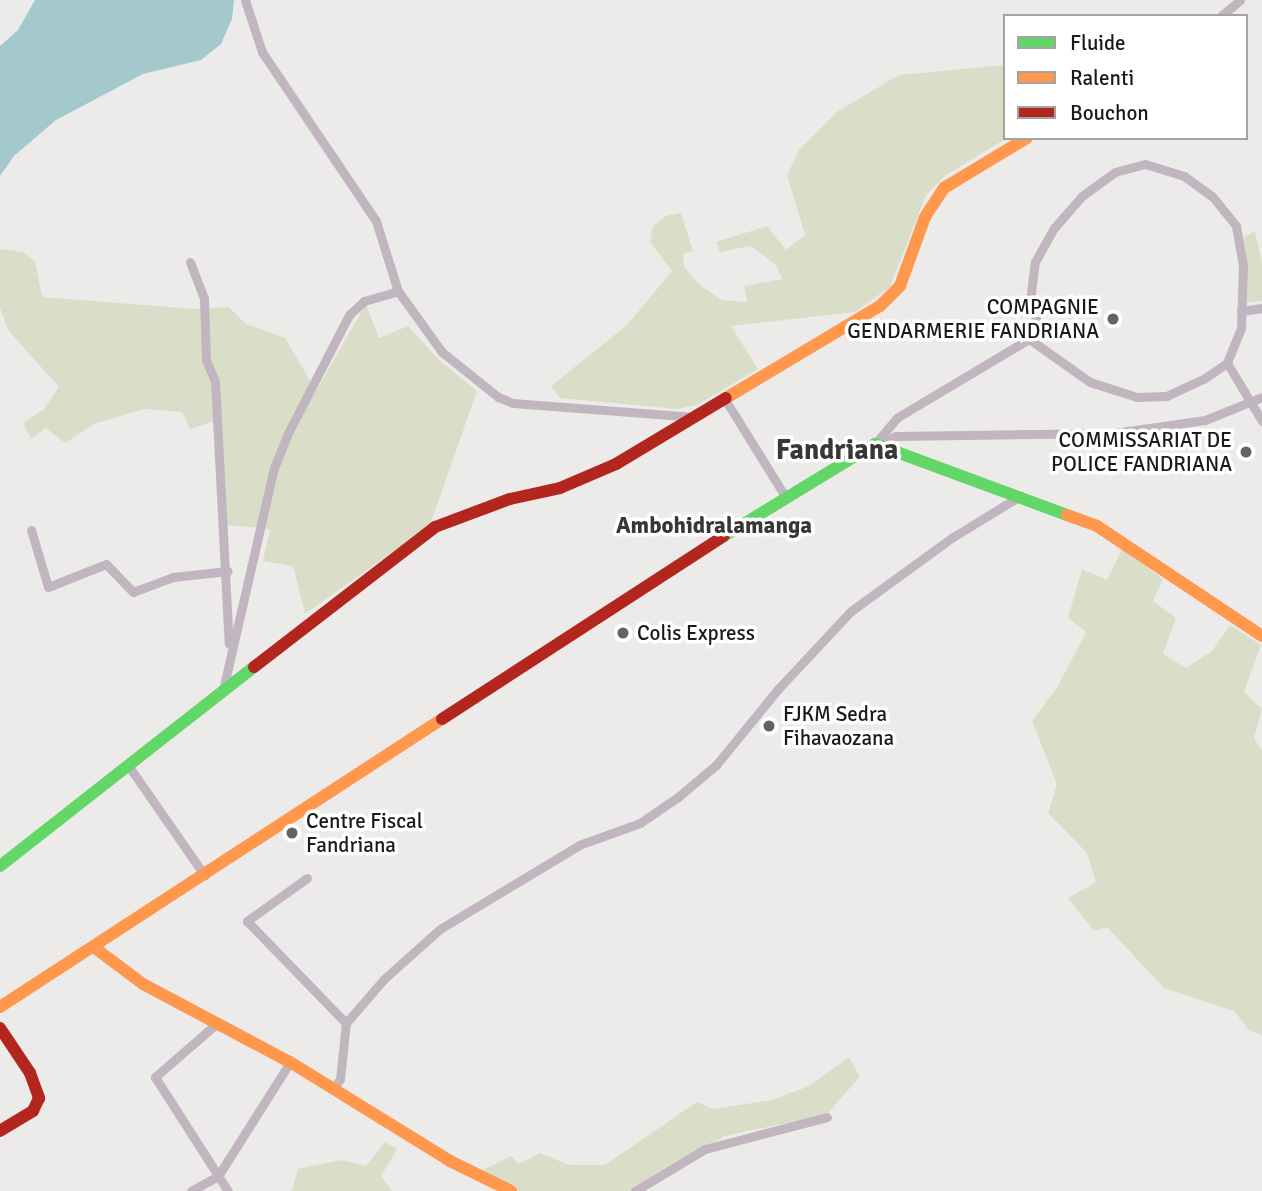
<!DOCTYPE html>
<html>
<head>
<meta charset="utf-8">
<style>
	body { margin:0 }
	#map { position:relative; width:1262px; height:1191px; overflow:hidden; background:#edebea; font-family:Signika,sans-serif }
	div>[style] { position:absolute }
	.green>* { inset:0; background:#dadec8 }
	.water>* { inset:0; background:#a4c9cd }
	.street>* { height:9px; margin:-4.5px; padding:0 4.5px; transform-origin:4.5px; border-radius:4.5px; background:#c1b6c0 }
	.fast>* { height:12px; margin:-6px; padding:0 6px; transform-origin:6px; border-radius:6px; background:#63d668 }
	.slow>* { height:12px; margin:-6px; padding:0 6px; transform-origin:6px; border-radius:6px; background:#ff974d }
	.jam>* { height:12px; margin:-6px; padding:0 6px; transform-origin:6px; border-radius:6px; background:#b3261e }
	.dots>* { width:19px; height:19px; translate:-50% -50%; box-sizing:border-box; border:4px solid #fff; border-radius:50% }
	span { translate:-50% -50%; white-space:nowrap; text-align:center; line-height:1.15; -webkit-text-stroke:7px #fff; paint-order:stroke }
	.poi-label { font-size:21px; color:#1b1a1a }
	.right { translate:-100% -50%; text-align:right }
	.left { translate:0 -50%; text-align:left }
	.neighbourhood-label { font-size:23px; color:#393735; font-weight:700 }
	.district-label { font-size:28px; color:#393735; font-weight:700 }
	.legend { position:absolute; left:1003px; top:14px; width:245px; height:126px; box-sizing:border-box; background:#fff; border:2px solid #a4a3a3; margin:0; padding:9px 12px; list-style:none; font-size:21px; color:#1b1a1a }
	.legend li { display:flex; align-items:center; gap:14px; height:35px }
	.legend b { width:35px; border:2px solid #a4a3a3 }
</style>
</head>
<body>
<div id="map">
	<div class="green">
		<div style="clip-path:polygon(1005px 65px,1007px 138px,946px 175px,926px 195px,890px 287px,855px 312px,731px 326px,758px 369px,697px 405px,677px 409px,560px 398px,551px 386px,627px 325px,672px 271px,650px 242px,653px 226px,666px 216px,681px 213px,693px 251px,683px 254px,684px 267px,701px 286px,722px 300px,747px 302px,744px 286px,782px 279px,776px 265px,751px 246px,720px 252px,716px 242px,767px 226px,786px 250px,805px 235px,787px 175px,799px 150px,838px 111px,899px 75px)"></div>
		<div style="clip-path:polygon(1255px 231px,1262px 263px,1262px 301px,1245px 303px,1244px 237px)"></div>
		<div style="clip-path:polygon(0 249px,23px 252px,35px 261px,42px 297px,196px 309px,229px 307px,246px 324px,285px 338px,316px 391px,366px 304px,379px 338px,408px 326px,440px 361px,477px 391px,430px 525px,305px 614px,293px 566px,263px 561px,270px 529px,227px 525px,221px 419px,190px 429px,182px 412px,144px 409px,94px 424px,65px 443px,46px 428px,31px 439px,23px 423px,44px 409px,59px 387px,8px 330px,0 308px)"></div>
		<div style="clip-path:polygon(1122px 549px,1163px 579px,1153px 601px,1176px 618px,1163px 654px,1186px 668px,1212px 651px,1230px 625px,1261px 645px,1244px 692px,1262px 709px,1254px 738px,1262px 751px,1262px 1036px,1249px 1030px,1234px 1011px,1164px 988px,1107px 927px,1094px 931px,1068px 898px,1096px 882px,1087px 853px,1048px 813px,1057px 784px,1032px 721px,1058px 686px,1086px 632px,1068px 618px,1082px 569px,1107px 580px)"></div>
		<div style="clip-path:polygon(849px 1057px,860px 1077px,826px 1115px,724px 1136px,644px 1191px,513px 1191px,483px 1170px,511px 1156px,519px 1164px,540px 1153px,569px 1165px,605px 1165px,697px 1102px,713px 1109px,772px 1100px,809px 1086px)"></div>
		<div style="clip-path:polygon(385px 1142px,397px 1149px,381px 1176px,392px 1191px,292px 1191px,298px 1169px,341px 1160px,366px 1166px)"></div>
	</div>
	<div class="water">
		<div style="clip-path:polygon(35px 0,234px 0,232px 19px,221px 44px,201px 60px,143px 74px,56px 120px,14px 156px,0 176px,0 46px,18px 30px)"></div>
	</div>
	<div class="street">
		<div style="left:245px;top:0;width:55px;rotate:71.9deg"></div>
		<div style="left:262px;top:52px;width:204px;rotate:56deg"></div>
		<div style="left:376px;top:221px;width:73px;rotate:72.6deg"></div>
		<div style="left:398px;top:291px;width:75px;rotate:54.2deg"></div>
		<div style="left:442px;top:352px;width:72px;rotate:38.8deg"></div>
		<div style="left:498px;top:397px;width:16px;rotate:22deg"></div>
		<div style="left:513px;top:403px;width:181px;rotate:4.4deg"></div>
		<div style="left:1221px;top:16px;width:25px;rotate:-40deg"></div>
		<div style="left:190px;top:262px;width:39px;rotate:69deg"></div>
		<div style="left:204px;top:298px;width:62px;rotate:88.2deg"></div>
		<div style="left:206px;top:360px;width:23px;rotate:67deg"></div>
		<div style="left:215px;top:381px;width:263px;rotate:87deg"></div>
		<div style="left:1241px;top:311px;width:21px;rotate:-8deg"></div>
		<div style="left:1227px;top:363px;width:68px;rotate:58.9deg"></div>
		<div style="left:726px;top:401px;width:112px;rotate:58.2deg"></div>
		<div style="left:875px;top:444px;width:35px;rotate:-50deg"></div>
		<div style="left:898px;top:417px;width:152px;rotate:-30.8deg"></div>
		<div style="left:1029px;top:339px;width:19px;rotate:-65deg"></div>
		<div style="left:1037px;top:322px;width:22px;rotate:-108deg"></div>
		<div style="left:1030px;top:301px;width:39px;rotate:-83deg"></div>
		<div style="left:1035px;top:262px;width:39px;rotate:-61deg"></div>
		<div style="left:1054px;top:228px;width:43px;rotate:-48.8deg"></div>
		<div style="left:1082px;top:196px;width:41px;rotate:-36deg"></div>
		<div style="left:1115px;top:172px;width:31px;rotate:-15deg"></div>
		<div style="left:1145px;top:164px;width:41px;rotate:17.1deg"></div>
		<div style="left:1184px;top:176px;width:34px;rotate:36deg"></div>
		<div style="left:1212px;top:196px;width:38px;rotate:51deg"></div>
		<div style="left:1236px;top:226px;width:39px;rotate:80deg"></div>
		<div style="left:1243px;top:264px;width:64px;rotate:91.8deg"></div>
		<div style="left:1241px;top:328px;width:38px;rotate:112deg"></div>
		<div style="left:1227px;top:363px;width:29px;rotate:146deg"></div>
		<div style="left:1203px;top:379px;width:40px;rotate:155deg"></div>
		<div style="left:1167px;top:396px;width:30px;rotate:178deg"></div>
		<div style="left:1137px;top:397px;width:49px;rotate:-162.3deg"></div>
		<div style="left:1090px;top:382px;width:75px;rotate:-144.8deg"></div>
		<div style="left:877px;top:444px;width:21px;rotate:-23deg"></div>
		<div style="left:896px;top:436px;width:218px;rotate:-0.8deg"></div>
		<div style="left:1114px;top:433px;width:92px;rotate:-8.1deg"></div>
		<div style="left:1205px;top:420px;width:61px;rotate:-22deg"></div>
		<div style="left:31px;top:530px;width:59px;rotate:73.4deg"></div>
		<div style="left:48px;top:587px;width:62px;rotate:-21.6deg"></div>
		<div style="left:106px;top:564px;width:39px;rotate:46deg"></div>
		<div style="left:133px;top:592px;width:43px;rotate:-20.6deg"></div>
		<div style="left:173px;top:577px;width:55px;rotate:-6.2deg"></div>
		<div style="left:223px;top:690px;width:228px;rotate:-77.1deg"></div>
		<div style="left:274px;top:468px;width:35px;rotate:-68deg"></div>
		<div style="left:287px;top:435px;width:135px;rotate:-62.7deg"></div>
		<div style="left:349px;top:315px;width:21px;rotate:-43deg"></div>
		<div style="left:364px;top:301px;width:35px;rotate:-16deg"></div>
		<div style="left:130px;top:768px;width:131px;rotate:55.2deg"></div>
		<div style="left:307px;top:878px;width:74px;rotate:144.4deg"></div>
		<div style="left:247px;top:921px;width:142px;rotate:45.9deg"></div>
		<div style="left:216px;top:1024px;width:81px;rotate:139deg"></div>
		<div style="left:155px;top:1077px;width:135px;rotate:57.4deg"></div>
		<div style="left:333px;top:1089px;width:12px;rotate:-55deg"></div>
		<div style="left:340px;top:1079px;width:56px;rotate:-83.9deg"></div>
		<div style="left:346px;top:1023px;width:58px;rotate:-49.2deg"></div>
		<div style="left:384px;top:979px;width:75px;rotate:-41.8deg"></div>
		<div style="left:440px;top:929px;width:162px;rotate:-31.1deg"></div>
		<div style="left:579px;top:845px;width:65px;rotate:-19.8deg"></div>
		<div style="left:640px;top:823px;width:46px;rotate:-34.4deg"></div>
		<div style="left:678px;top:797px;width:50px;rotate:-40.1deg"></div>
		<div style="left:716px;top:765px;width:98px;rotate:-50.8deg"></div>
		<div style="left:778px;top:689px;width:107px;rotate:-46.9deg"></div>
		<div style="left:851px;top:611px;width:126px;rotate:-36deg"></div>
		<div style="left:953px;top:537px;width:79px;rotate:-31.5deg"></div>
		<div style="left:191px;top:1191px;width:31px;rotate:-29deg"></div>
		<div style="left:218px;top:1176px;width:135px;rotate:-57.7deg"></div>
		<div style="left:635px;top:1191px;width:82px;rotate:-31deg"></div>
		<div style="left:705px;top:1149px;width:126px;rotate:-14.7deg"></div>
	</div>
	<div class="fast">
		<div style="left:724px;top:536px;width:177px;rotate:-31.4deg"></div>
		<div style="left:875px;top:444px;width:205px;rotate:20.3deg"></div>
		<div style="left:0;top:866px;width:323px;rotate:-38.1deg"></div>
	</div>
	<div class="slow">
		<div style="left:726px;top:398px;width:179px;rotate:-30.9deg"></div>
		<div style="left:880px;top:306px;width:28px;rotate:-45deg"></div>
		<div style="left:900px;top:286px;width:73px;rotate:-70.1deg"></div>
		<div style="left:925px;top:217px;width:35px;rotate:-57deg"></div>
		<div style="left:944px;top:188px;width:97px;rotate:-31.1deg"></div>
		<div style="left:1067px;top:515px;width:32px;rotate:20deg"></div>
		<div style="left:1097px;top:526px;width:198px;rotate:33.7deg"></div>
		<div style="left:95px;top:948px;width:60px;rotate:36.9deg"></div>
		<div style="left:143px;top:984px;width:166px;rotate:28deg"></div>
		<div style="left:290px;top:1062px;width:188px;rotate:31.7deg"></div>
		<div style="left:450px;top:1161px;width:68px;rotate:26.2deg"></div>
		<div style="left:0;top:1007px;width:528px;rotate:-33.09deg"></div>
	</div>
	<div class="jam">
		<div style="left:254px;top:667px;width:229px;rotate:-37.7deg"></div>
		<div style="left:435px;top:527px;width:80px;rotate:-20.5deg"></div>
		<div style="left:510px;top:499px;width:51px;rotate:-12.4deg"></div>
		<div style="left:560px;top:488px;width:61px;rotate:-23.2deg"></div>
		<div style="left:616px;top:464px;width:128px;rotate:-31deg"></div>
		<div style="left:442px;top:719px;width:336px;rotate:-33deg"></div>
		<div style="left:0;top:1028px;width:54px;rotate:56.3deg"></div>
		<div style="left:30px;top:1073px;width:27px;rotate:70deg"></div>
		<div style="left:39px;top:1098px;width:14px;rotate:115deg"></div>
		<div style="left:33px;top:1111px;width:39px;rotate:149deg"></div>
	</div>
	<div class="dots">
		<div style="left:1113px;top:319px;background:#646363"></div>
		<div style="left:1246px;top:452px;background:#646363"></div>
		<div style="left:623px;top:633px;background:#646363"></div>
		<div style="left:769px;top:726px;background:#646363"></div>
		<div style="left:292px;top:833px;background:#646363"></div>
	</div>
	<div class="poi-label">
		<span class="right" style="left:1099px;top:319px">COMPAGNIE<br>GENDARMERIE FANDRIANA</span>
		<span class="right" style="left:1232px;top:452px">COMMISSARIAT DE<br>POLICE FANDRIANA</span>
		<span class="left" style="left:637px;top:633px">Colis Express</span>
		<span class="left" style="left:783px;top:726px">FJKM Sedra<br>Fihavaozana</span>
		<span class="left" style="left:306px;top:833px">Centre Fiscal<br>Fandriana</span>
	</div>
	<div class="neighbourhood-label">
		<span style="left:714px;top:526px">Ambohidralamanga</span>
	</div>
	<div class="district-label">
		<span style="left:837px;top:450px">Fandriana</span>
	</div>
	<ul class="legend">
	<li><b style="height:9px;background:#63d668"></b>Fluide</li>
	<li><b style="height:9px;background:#ff974d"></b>Ralenti</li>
	<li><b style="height:9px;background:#b3261e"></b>Bouchon</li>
	</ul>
</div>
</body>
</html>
